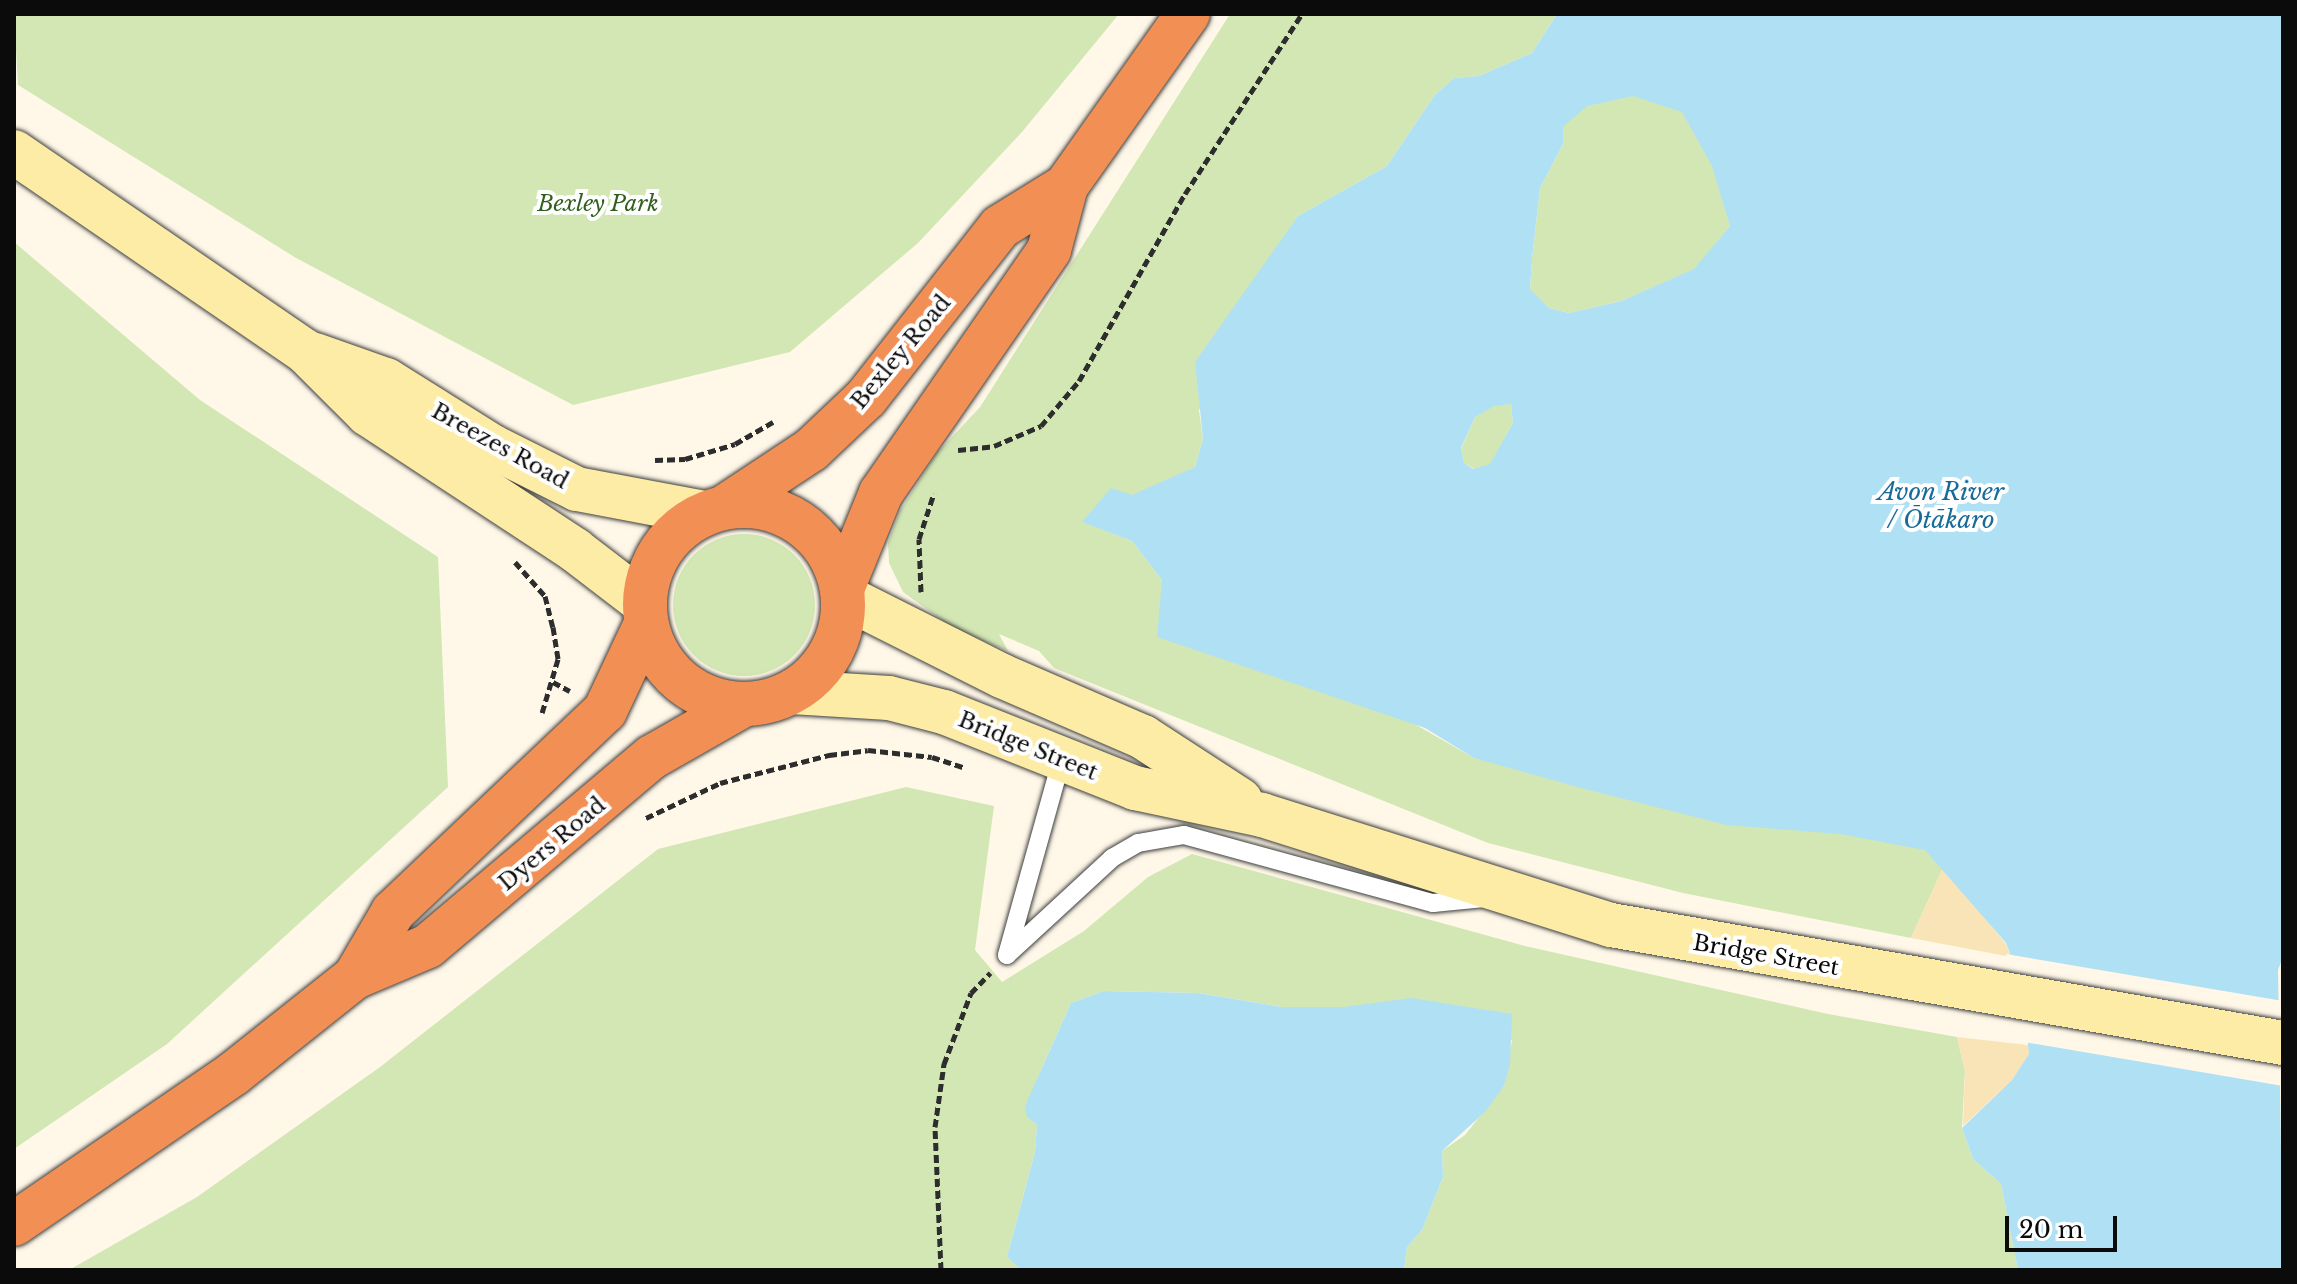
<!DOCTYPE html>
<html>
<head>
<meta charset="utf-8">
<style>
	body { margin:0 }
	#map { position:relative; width:2297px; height:1284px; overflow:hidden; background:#fff8e9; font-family:"Libre Baskerville",serif }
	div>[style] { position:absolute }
	.green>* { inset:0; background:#d3e7b4 }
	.round { border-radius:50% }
	.sand>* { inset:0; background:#f9e4b7 }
	.water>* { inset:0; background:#afe0f4 }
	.pier>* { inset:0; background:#fff8e9 }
	.path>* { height:5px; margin-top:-2.5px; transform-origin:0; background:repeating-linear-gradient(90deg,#2d2d2d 0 8px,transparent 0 12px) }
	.roads { filter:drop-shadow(0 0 2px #3e3e3e) drop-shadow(0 0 2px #3e3e3e) }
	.lane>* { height:18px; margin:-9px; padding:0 9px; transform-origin:9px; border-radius:9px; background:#fff }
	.secondary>* { height:44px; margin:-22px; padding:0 22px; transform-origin:22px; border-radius:22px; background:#fdeca5 }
	.highway>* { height:44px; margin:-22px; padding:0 22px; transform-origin:22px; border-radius:22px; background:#f18f54 }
	.highway>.ring { margin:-22px; padding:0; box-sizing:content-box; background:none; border:44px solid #f18f54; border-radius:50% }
	span { translate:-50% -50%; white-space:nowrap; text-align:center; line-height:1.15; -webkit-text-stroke:8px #fff; paint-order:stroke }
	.park-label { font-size:22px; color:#31601e; font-style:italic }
	.street-label { font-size:22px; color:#0b0b0b }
	.water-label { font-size:24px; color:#186b98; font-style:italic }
	.frame { position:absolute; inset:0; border:16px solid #0b0b0b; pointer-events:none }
	.scale { position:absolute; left:2005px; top:1216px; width:112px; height:36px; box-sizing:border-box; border:4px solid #0b0b0b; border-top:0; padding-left:10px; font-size:24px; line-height:28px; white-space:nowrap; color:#0b0b0b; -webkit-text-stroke:6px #fff; paint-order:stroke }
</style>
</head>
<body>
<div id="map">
	<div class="green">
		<div style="clip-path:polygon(14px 14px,1119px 14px,1022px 132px,918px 243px,790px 352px,573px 405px,296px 258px,18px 85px)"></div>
		<div style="clip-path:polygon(1230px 14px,1557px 14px,1532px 53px,1479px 76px,1454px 78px,1434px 96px,1387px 166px,1298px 216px,1199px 410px,1203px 439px,1195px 467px,1083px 522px,1132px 541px,1162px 580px,1474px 758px,1924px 849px,1943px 868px,1911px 938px,1683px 893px,1488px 843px,1054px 668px,1039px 651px,999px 634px,1008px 651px,953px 628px,903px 592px,889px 563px,888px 543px,900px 511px,937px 453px,980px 407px)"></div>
		<div style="clip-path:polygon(1667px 61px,1736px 191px,1730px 226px,1695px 269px,1621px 301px,1569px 313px,1549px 308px,1530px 290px,1532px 259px,1540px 188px,1563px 144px,1564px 126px,1582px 102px)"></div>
		<div style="clip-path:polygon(14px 242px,200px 400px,438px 557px,448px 787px,167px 1044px,14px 1149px)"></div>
		<div style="clip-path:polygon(1511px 404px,1513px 423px,1490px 465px,1474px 469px,1464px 463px,1461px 449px,1475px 417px,1494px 405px)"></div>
		<div class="round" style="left:673px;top:534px;width:142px;height:142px"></div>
		<div style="clip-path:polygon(906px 787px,994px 806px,975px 950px,1002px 982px,1084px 931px,1148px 877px,1192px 854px,1525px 946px,1828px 1014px,1957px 1037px,1965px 1071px,1962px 1128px,1973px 1159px,2001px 1184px,2018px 1270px,1404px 1270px,1407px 1247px,1422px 1230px,1443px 1177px,1442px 1151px,1465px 1135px,1504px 1086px,1512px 1040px,1344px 1007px,1282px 1007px,1198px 993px,1104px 991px,1071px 1003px,1041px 1070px,1027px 1117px,1037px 1125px,1035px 1152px,1007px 1257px,1021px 1270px,69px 1270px,197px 1197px,380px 1067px,658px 849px)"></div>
	</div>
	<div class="sand">
		<div style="clip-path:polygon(1943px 868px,2006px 944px,2011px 957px,1911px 938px)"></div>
		<div style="clip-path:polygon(1957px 1037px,2028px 1045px,2029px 1054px,2012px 1080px,1963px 1126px,1965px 1071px)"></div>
	</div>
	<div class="water">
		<div style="clip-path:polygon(evenodd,1557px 14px,2283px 14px,2283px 957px,2278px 970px,2283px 1270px,2018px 1270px,2001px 1184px,1973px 1159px,1962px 1128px,2012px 1080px,2029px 1054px,2022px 985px,2006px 943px,1925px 850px,1840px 834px,1727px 825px,1581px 788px,1474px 758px,1425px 728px,1157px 637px,1162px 580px,1132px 541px,1082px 522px,1111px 488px,1132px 495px,1195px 467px,1203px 439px,1195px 362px,1298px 216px,1387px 166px,1434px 96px,1454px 78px,1479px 76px,1532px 53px,1557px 14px,1633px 96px,1682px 112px,1712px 166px,1730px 226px,1694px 269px,1621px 301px,1569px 313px,1549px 308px,1530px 289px,1532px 259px,1540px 188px,1563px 144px,1564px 126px,1587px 106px,1633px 96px,1557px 14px,1511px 404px,1513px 423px,1490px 464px,1473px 469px,1464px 463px,1461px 448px,1475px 417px,1494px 406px,1511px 404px)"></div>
		<div style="clip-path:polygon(1104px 991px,1198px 993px,1282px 1007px,1344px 1007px,1411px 998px,1512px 1014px,1510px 1064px,1504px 1086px,1485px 1112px,1442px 1151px,1443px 1177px,1422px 1230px,1407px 1247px,1404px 1270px,1021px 1270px,1007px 1257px,1035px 1152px,1037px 1125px,1027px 1117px,1025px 1106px,1071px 1003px)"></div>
	</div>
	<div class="pier">
		<div style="clip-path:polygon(2006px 954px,2283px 1001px,2283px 1086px,2024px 1042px,2018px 986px)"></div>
	</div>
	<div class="path">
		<div style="left:958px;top:450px;width:36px;rotate:-6deg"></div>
		<div style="left:994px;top:446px;width:51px;rotate:-23.1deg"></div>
		<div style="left:1041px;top:426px;width:59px;rotate:-49.8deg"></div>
		<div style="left:1079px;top:381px;width:215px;rotate:-60.5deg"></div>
		<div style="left:1185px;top:194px;width:215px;rotate:-57deg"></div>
		<div style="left:655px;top:460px;width:30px;rotate:-2deg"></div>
		<div style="left:685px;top:459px;width:52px;rotate:-16.7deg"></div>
		<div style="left:735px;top:444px;width:44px;rotate:-30.1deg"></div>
		<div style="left:515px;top:562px;width:45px;rotate:48.6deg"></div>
		<div style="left:545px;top:596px;width:32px;rotate:76deg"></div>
		<div style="left:553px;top:627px;width:32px;rotate:81deg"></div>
		<div style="left:558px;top:659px;width:56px;rotate:106.5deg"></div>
		<div style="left:921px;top:592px;width:53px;rotate:-92.2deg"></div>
		<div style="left:919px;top:539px;width:48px;rotate:-71.9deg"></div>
		<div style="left:553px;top:682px;width:19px;rotate:28deg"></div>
		<div style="left:646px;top:818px;width:82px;rotate:-25.3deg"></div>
		<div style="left:720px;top:783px;width:113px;rotate:-14.4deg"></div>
		<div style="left:829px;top:755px;width:39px;rotate:-7deg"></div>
		<div style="left:868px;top:750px;width:64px;rotate:6.2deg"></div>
		<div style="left:932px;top:757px;width:35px;rotate:18deg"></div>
		<div style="left:941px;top:1270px;width:143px;rotate:-92.4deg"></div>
		<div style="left:935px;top:1127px;width:64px;rotate:-81.9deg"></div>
		<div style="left:944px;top:1064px;width:76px;rotate:-69.2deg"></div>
		<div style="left:971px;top:993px;width:28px;rotate:-46deg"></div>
	</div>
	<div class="roads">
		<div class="lane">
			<div style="left:1007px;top:955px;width:143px;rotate:-42.7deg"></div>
			<div style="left:1112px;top:858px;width:30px;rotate:-30deg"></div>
			<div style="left:1138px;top:843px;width:47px;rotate:-9.9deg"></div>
			<div style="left:1184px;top:835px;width:258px;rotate:15.3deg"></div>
			<div style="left:1433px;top:903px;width:51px;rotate:-5.6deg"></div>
			<div style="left:1007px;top:955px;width:201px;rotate:-74.4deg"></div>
		</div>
		<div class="secondary">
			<div style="left:14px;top:152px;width:353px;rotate:34.4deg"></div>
			<div style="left:305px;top:351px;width:89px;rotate:45deg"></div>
			<div style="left:368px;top:414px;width:248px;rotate:33.3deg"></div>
			<div style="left:575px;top:550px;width:87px;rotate:37.5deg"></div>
			<div style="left:315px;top:355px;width:75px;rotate:19.4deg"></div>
			<div style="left:386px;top:380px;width:126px;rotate:32.1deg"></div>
			<div style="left:493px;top:447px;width:94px;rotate:26.6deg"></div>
			<div style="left:577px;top:489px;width:129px;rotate:10.7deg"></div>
			<div style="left:843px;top:596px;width:178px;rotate:26.7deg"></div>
			<div style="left:1002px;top:676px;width:154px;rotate:23.4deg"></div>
			<div style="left:1143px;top:737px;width:116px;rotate:33deg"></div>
			<div style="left:792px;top:692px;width:97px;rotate:3.5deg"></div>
			<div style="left:889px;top:698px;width:57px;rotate:14.3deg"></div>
			<div style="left:944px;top:712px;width:206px;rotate:21.7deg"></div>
			<div style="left:1135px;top:788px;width:130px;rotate:12deg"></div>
			<div style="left:1262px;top:815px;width:366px;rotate:17.5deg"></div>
			<div style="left:1611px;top:925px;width:682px;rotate:9.96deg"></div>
		</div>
		<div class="highway">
			<div class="ring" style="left:645px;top:506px;width:154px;height:154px"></div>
			<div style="left:723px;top:508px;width:105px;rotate:-33.4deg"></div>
			<div style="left:811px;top:450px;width:76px;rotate:-43.4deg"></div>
			<div style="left:866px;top:398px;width:217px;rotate:-51.9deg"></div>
			<div style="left:1000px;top:227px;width:78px;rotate:-31.8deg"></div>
			<div style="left:842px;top:589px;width:104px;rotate:-67.9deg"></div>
			<div style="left:881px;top:493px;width:295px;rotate:-55.3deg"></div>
			<div style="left:1049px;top:250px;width:66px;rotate:-75.1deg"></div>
			<div style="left:1066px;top:186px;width:211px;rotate:-54.7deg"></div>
			<div style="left:355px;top:977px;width:75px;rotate:-59.7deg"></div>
			<div style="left:393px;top:912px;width:292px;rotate:-43.5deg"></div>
			<div style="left:605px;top:711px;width:96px;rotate:-64.8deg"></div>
			<div style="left:14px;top:1224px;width:265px;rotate:-34.4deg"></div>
			<div style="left:233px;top:1074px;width:156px;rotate:-38.5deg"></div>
			<div style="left:355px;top:977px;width:79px;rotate:-23deg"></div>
			<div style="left:428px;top:946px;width:293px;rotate:-40.2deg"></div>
			<div style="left:652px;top:757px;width:107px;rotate:-29.7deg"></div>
		</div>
	</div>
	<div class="park-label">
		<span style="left:598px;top:204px">Bexley Park</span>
	</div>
	<div class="street-label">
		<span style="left:901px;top:352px;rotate:-50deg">Bexley Road</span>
		<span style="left:500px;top:446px;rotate:29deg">Breezes Road</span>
		<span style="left:1028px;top:746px;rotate:22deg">Bridge Street</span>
		<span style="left:552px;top:844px;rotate:-40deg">Dyers Road</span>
		<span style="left:1766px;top:955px;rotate:10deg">Bridge Street</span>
	</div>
	<div class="water-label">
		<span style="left:1941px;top:506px">Avon River<br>/ Ōtākaro</span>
	</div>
	<div class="frame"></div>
	<div class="scale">20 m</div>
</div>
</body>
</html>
